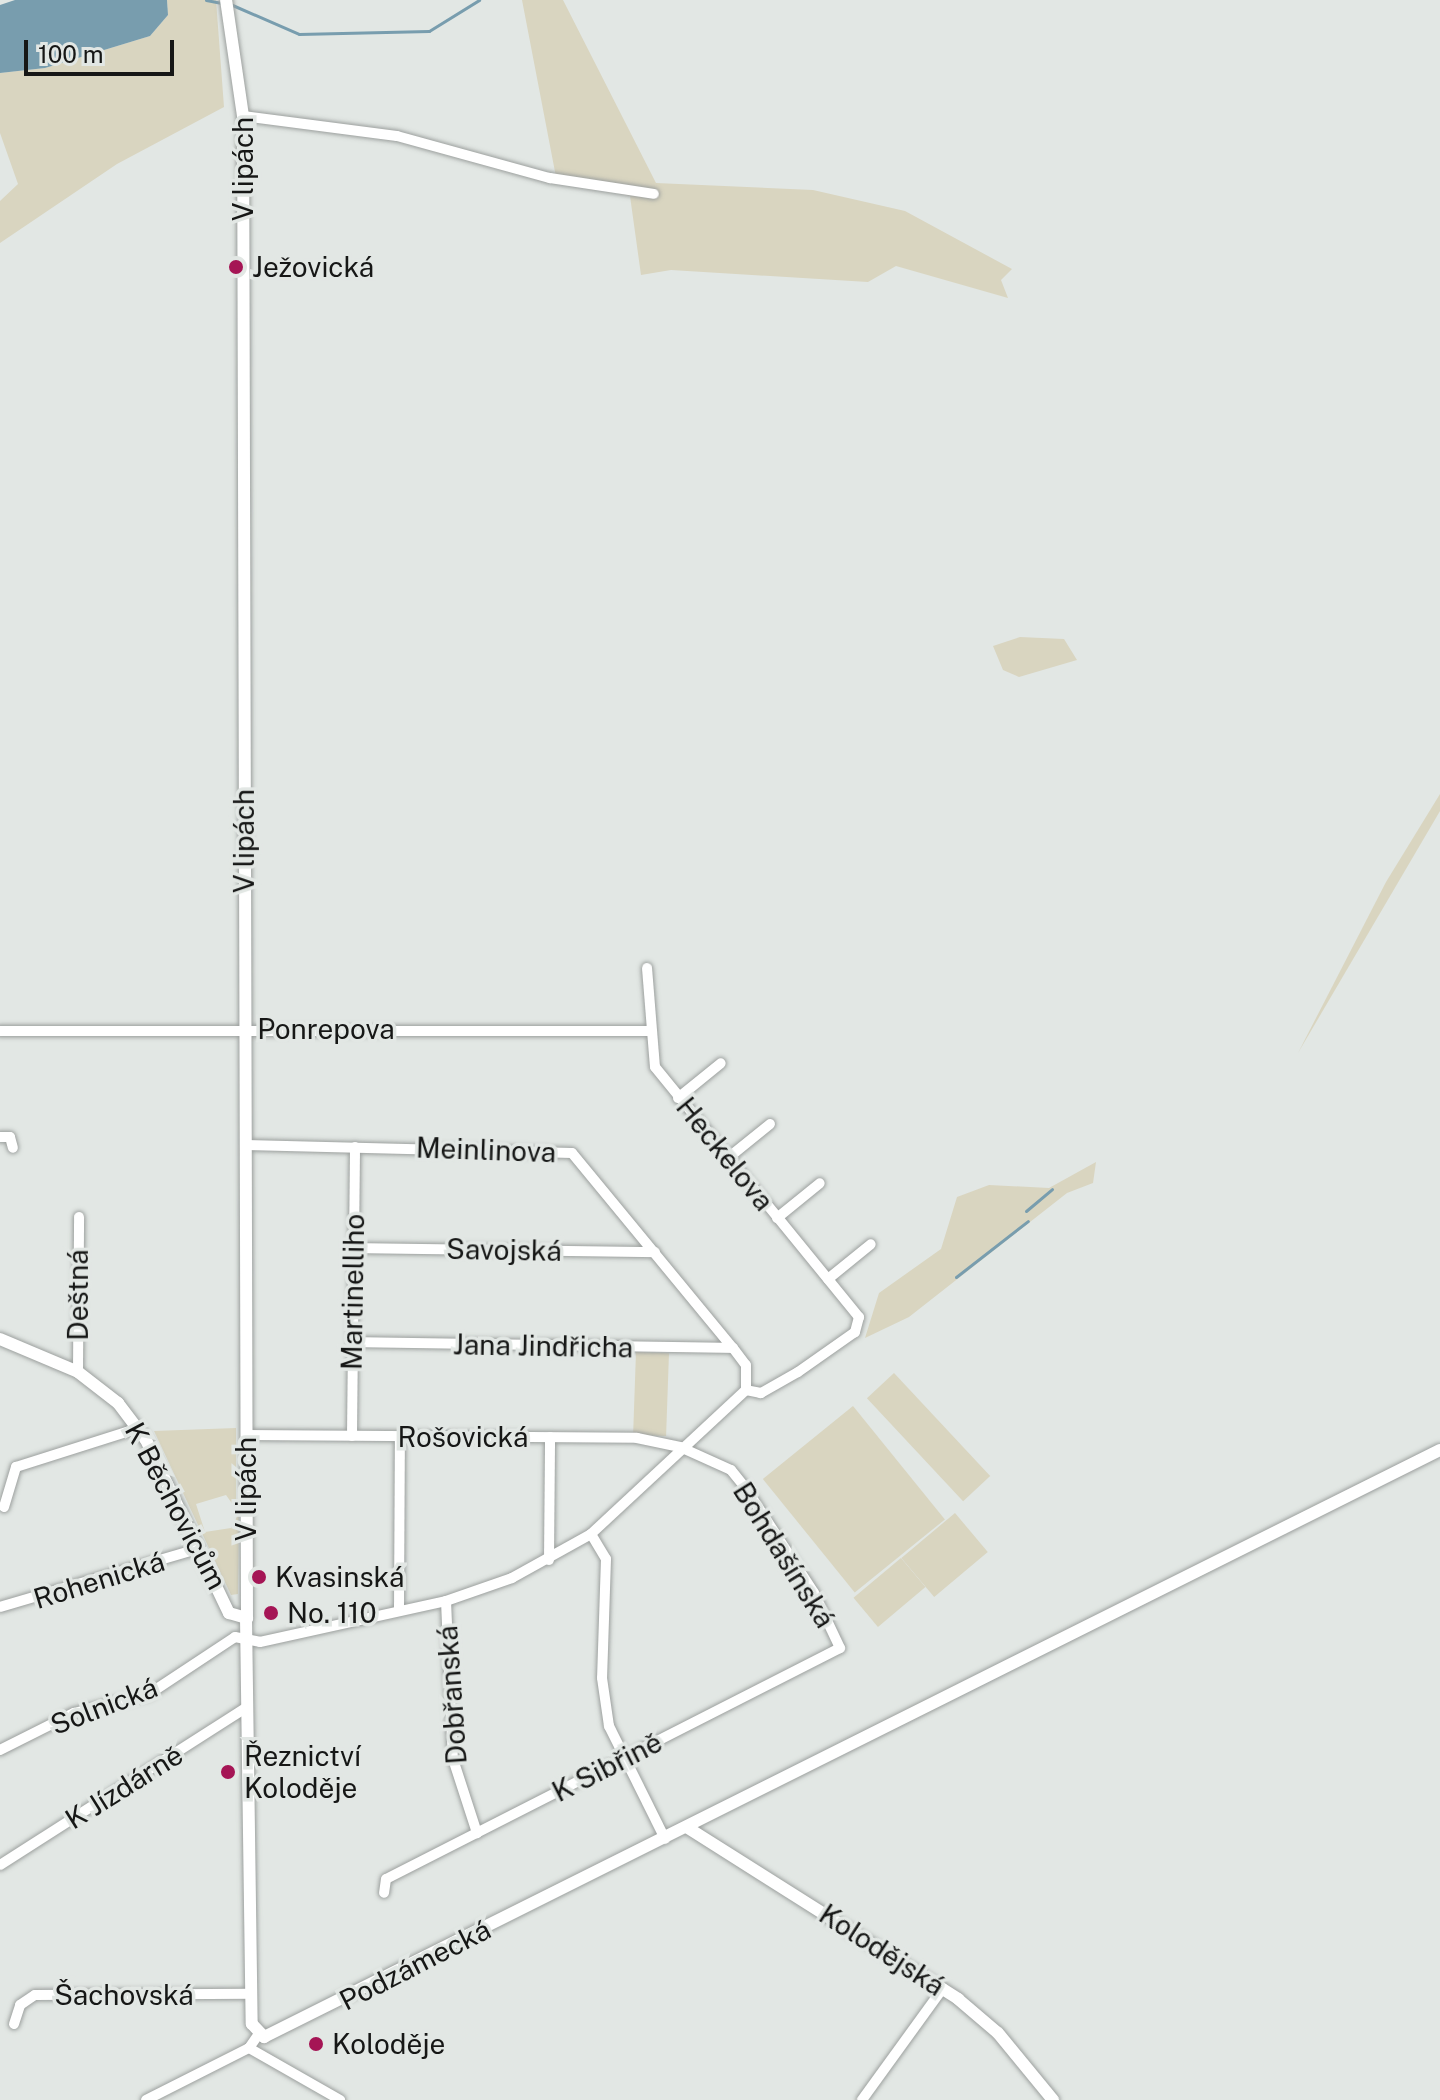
<!DOCTYPE html>
<html>
<head>
<meta charset="utf-8">
<style>
	body { margin:0 }
	#map { position:relative; width:1440px; height:2100px; overflow:hidden; background:#e2e7e4; font-family:"Public Sans",sans-serif }
	div>[style] { position:absolute }
	.green>* { inset:0; background:#d9d5c0; transform-origin:0 0 }
	.water>* { inset:0; background:#789dae }
	.stream>* { height:3px; margin:-1.5px; padding:0 1.5px; transform-origin:1.5px; border-radius:1.5px; background:#789dae }
	.roads { filter:drop-shadow(0 0 2px #9ca09e) drop-shadow(0 0 2px #9ca09e) }
	.minor>* { height:10px; margin:-5px; padding:0 5px; transform-origin:5px; border-radius:5px; background:#fff }
	.tertiary>* { height:12px; margin:-6px; padding:0 6px; transform-origin:6px; border-radius:6px; background:#fff }
	.dots>* { width:22px; height:22px; translate:-50% -50%; box-sizing:border-box; border:4px solid #e2e7e4; border-radius:50% }
	span { translate:-50% -50%; white-space:nowrap; text-align:center; line-height:1.15; -webkit-text-stroke:7px #e2e7e4; paint-order:stroke }
	.street-label { font-size:28px; color:#161716 }
	.poi-label { font-size:28px; color:#161716 }
	.left { translate:0 -50%; text-align:left }
	.scale { position:absolute; left:24px; top:40px; width:150px; height:36px; box-sizing:border-box; border:4px solid #161716; border-top:0; padding-left:10px; font-size:24px; line-height:28px; white-space:nowrap; color:#161716; -webkit-text-stroke:6px #e2e7e4; paint-order:stroke }
</style>
</head>
<body>
<div id="map">
	<div class="green">
		<div style="clip-path:polygon(167px 0,216px 0,224px 107px,117px 164px,0 243px,0 201px,18px 184px,0 133px,0 73px,45px 68px,150px 36px,168px 15px)"></div>
		<div style="clip-path:polygon(522px 0,563px 0,656px 183px,813px 190px,905px 211px,1012px 269px,1001px 280px,1008px 298px,896px 266px,868px 282px,671px 270px,641px 275px,630px 196px,556px 177px)"></div>
		<div style="clip-path:polygon(1020px 637px,1064px 639px,1077px 660px,1019px 677px,1003px 670px,993px 646px)"></div>
		<div style="clip-path:polygon(1440px 794px,1440px 811px,1298px 1053px,1386px 882px)"></div>
		<div style="clip-path:polygon(1096px 1162px,1093px 1183px,1067px 1193px,909px 1317px,865px 1338px,879px 1293px,941px 1249px,957px 1197px,989px 1185px,1049px 1188px)"></div>
		<div style="left:636px;top:1352px;width:33px;height:83px;rotate:2deg"></div>
		<div style="left:894px;top:1373px;width:141px;height:37px;rotate:47deg"></div>
		<div style="left:853px;top:1406px;width:146px;height:116px;rotate:51deg"></div>
		<div style="clip-path:polygon(236px 1428px,236px 1509px,226px 1495px,196px 1504px,205px 1532px,231px 1528px,239px 1513px,238px 1594px,231px 1595px,154px 1431px)"></div>
		<div style="left:955px;top:1513px;width:51px;height:70px;rotate:50deg"></div>
		<div style="left:901px;top:1558px;width:38px;height:62px;rotate:50deg"></div>
	</div>
	<div class="water">
		<div style="clip-path:polygon(15px 0,167px 0,168px 15px,150px 36px,45px 68px,0 73px,0 5px)"></div>
	</div>
	<div class="stream">
		<div style="left:206px;top:0;width:16px;rotate:11deg"></div>
		<div style="left:230px;top:4px;width:75px;rotate:23.5deg"></div>
		<div style="left:299px;top:34px;width:130px;rotate:-1.3deg"></div>
		<div style="left:429px;top:31px;width:59px;rotate:-31.8deg"></div>
		<div style="left:1026px;top:1211px;width:34px;rotate:-40deg"></div>
		<div style="left:956px;top:1277px;width:91px;rotate:-37.9deg"></div>
	</div>
	<div class="roads">
		<div class="minor">
			<div style="left:243px;top:116px;width:155px;rotate:7.4deg"></div>
			<div style="left:397px;top:136px;width:159px;rotate:15.4deg"></div>
			<div style="left:550px;top:178px;width:105px;rotate:8.7deg"></div>
			<div style="left:647px;top:968px;width:99px;rotate:85.4deg"></div>
			<div style="left:655px;top:1067px;width:323px;rotate:50.8deg"></div>
			<div style="left:859px;top:1317px;width:16px;rotate:105deg"></div>
			<div style="left:855px;top:1332px;width:70px;rotate:144.9deg"></div>
			<div style="left:798px;top:1372px;width:43px;rotate:150.4deg"></div>
			<div style="left:761px;top:1393px;width:15px;rotate:-169deg"></div>
			<div style="left:0;top:1031px;width:651px"></div>
			<div style="left:678px;top:1098px;width:55px;rotate:-39.1deg"></div>
			<div style="left:0;top:1137px;width:10px"></div>
			<div style="left:10px;top:1137px;width:11px;rotate:75deg"></div>
			<div style="left:246px;top:1145px;width:326px;rotate:1.4deg"></div>
			<div style="left:572px;top:1153px;width:253px;rotate:50.5deg"></div>
			<div style="left:733px;top:1348px;width:21px;rotate:53deg"></div>
			<div style="left:746px;top:1365px;width:25px;rotate:90deg"></div>
			<div style="left:728px;top:1158px;width:54px;rotate:-39deg"></div>
			<div style="left:777px;top:1218px;width:55px;rotate:-39.1deg"></div>
			<div style="left:354px;top:1248px;width:301px;rotate:0.8deg"></div>
			<div style="left:828px;top:1279px;width:55px;rotate:-39.1deg"></div>
			<div style="left:353px;top:1342px;width:380px;rotate:0.9deg"></div>
			<div style="left:78px;top:1372px;width:155px;rotate:-89.6deg"></div>
			<div style="left:246px;top:1435px;width:391px;rotate:0.4deg"></div>
			<div style="left:637px;top:1438px;width:44px;rotate:11.8deg"></div>
			<div style="left:680px;top:1447px;width:56px;rotate:24.3deg"></div>
			<div style="left:731px;top:1470px;width:22px;rotate:51deg"></div>
			<div style="left:745px;top:1487px;width:126px;rotate:56.9deg"></div>
			<div style="left:814px;top:1593px;width:61px;rotate:64.7deg"></div>
			<div style="left:840px;top:1648px;width:509px;rotate:153.03deg"></div>
			<div style="left:386px;top:1879px;width:14px;rotate:98deg"></div>
			<div style="left:352px;top:1436px;width:289px;rotate:-89.4deg"></div>
			<div style="left:4px;top:1507px;width:42px;rotate:-73.3deg"></div>
			<div style="left:16px;top:1467px;width:129px;rotate:-17.6deg"></div>
			<div style="left:591px;top:1534px;width:29px;rotate:59deg"></div>
			<div style="left:606px;top:1559px;width:119px;rotate:91.9deg"></div>
			<div style="left:602px;top:1678px;width:49px;rotate:81.7deg"></div>
			<div style="left:609px;top:1726px;width:126px;rotate:63.6deg"></div>
			<div style="left:549px;top:1560px;width:123px;rotate:-89.5deg"></div>
			<div style="left:446px;top:1601px;width:158px;rotate:87.5deg"></div>
			<div style="left:453px;top:1759px;width:78px;rotate:72deg"></div>
			<div style="left:0;top:1607px;width:205px;rotate:-16.4deg"></div>
			<div style="left:399px;top:1610px;width:174px;rotate:-89.7deg"></div>
			<div style="left:0;top:1750px;width:83px;rotate:-26.6deg"></div>
			<div style="left:74px;top:1713px;width:77px;rotate:-14.2deg"></div>
			<div style="left:149px;top:1694px;width:103px;rotate:-33.5deg"></div>
			<div style="left:235px;top:1637px;width:25px;rotate:11deg"></div>
			<div style="left:260px;top:1642px;width:190px;rotate:-12.4deg"></div>
			<div style="left:446px;top:1601px;width:70px;rotate:-19.2deg"></div>
			<div style="left:512px;top:1578px;width:90px;rotate:-29.1deg"></div>
			<div style="left:591px;top:1534px;width:212px;rotate:-42.9deg"></div>
			<div style="left:0;top:1865px;width:293px;rotate:-32.6deg"></div>
			<div style="left:14px;top:2024px;width:20px;rotate:-72deg"></div>
			<div style="left:20px;top:2005px;width:18px;rotate:-34deg"></div>
			<div style="left:35px;top:1995px;width:217px;rotate:-0.3deg"></div>
			<div style="left:249px;top:2048px;width:105px;rotate:29.7deg"></div>
			<div style="left:146px;top:2100px;width:115px;rotate:-26.8deg"></div>
			<div style="left:249px;top:2048px;width:16px;rotate:-55deg"></div>
			<div style="left:862px;top:2100px;width:138px;rotate:-54.1deg"></div>
		</div>
		<div class="tertiary">
			<div style="left:0;top:1339px;width:85px;rotate:22.9deg"></div>
			<div style="left:78px;top:1372px;width:51px;rotate:37.8deg"></div>
			<div style="left:118px;top:1403px;width:46px;rotate:52.9deg"></div>
			<div style="left:146px;top:1440px;width:192px;rotate:64.4deg"></div>
			<div style="left:229px;top:1613px;width:19px;rotate:16deg"></div>
			<div style="left:247px;top:1618px;width:1502px;rotate:-90.15deg"></div>
			<div style="left:243px;top:116px;width:117px;rotate:-98.3deg"></div>
			<div style="left:246px;top:1618px;width:406px;rotate:89.2deg"></div>
			<div style="left:252px;top:2024px;width:18px;rotate:47deg"></div>
			<div style="left:264px;top:2037px;width:1314px;rotate:-26.53deg"></div>
			<div style="left:688px;top:1828px;width:320px;rotate:32.3deg"></div>
			<div style="left:958px;top:1999px;width:52px;rotate:40.4deg"></div>
			<div style="left:998px;top:2033px;width:87px;rotate:50.6deg"></div>
		</div>
	</div>
	<div class="dots">
		<div style="left:236px;top:267px;background:#a51555"></div>
		<div style="left:259px;top:1577px;background:#a51555"></div>
		<div style="left:271px;top:1613px;background:#a51555"></div>
		<div style="left:228px;top:1772px;background:#a51555"></div>
		<div style="left:316px;top:2044px;background:#a51555"></div>
	</div>
	<div class="street-label">
		<span style="left:243px;top:169px;rotate:-90deg">V lipách</span>
		<span style="left:244px;top:841px;rotate:-90deg">V lipách</span>
		<span style="left:326px;top:1029px">Ponrepova</span>
		<span style="left:486px;top:1150px;rotate:2deg">Meinlinova</span>
		<span style="left:725px;top:1154px;rotate:51deg">Heckelova</span>
		<span style="left:504px;top:1250px;rotate:1deg">Savojská</span>
		<span style="left:353px;top:1292px;rotate:-89deg">Martinelliho</span>
		<span style="left:78px;top:1295px;rotate:-90deg">Deštná</span>
		<span style="left:543px;top:1346px;rotate:1deg">Jana Jindřicha</span>
		<span style="left:463px;top:1437px">Rošovická</span>
		<span style="left:246px;top:1489px;rotate:-90deg">V lipách</span>
		<span style="left:176px;top:1506px;rotate:62deg">K Běchovicům</span>
		<span style="left:784px;top:1555px;rotate:58deg">Bohdašínská</span>
		<span style="left:99px;top:1580px;rotate:-17deg">Rohenická</span>
		<span style="left:452px;top:1695px;rotate:-94deg">Dobřanská</span>
		<span style="left:104px;top:1706px;rotate:-21deg">Solnická</span>
		<span style="left:607px;top:1767px;rotate:-27deg">K Sibřině</span>
		<span style="left:124px;top:1787px;rotate:-32deg">K Jízdárně</span>
		<span style="left:882px;top:1950px;rotate:33deg">Kolodějská</span>
		<span style="left:415px;top:1965px;rotate:-27deg">Podzámecká</span>
		<span style="left:124px;top:1995px">Šachovská</span>
	</div>
	<div class="poi-label">
		<span class="left" style="left:252px;top:267px">Ježovická</span>
		<span class="left" style="left:275px;top:1577px">Kvasinská</span>
		<span class="left" style="left:287px;top:1613px">No. 110</span>
		<span class="left" style="left:244px;top:1772px">Řeznictví<br>Koloděje</span>
		<span class="left" style="left:332px;top:2044px">Koloděje</span>
	</div>
	<div class="scale">100 m</div>
</div>
</body>
</html>
